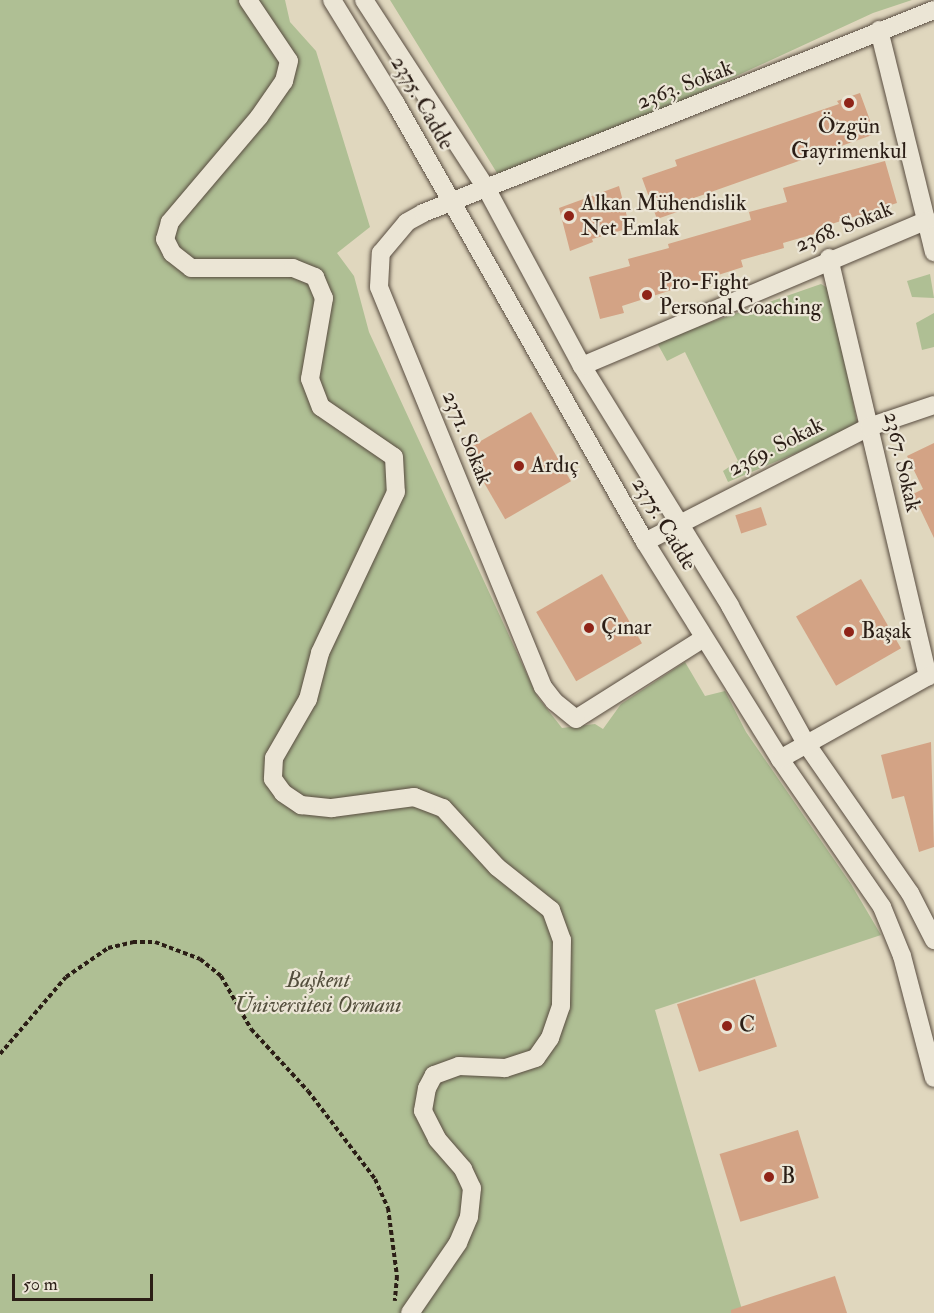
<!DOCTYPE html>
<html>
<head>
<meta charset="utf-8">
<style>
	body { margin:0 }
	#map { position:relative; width:934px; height:1313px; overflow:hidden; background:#e0d7be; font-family:"IM FELL Double Pica",serif }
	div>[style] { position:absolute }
	.green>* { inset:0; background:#afbf94 }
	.building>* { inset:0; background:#d3a385; transform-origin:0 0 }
	.path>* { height:4px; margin-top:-2px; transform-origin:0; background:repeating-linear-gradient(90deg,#2b1e16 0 4.5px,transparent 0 7.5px) }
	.roads { filter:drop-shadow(0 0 2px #584c40) drop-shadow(0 0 2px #584c40) }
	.minor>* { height:18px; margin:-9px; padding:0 9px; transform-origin:9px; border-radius:9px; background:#ebe5d5 }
	.dots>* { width:16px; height:16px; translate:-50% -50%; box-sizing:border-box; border:3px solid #ebe5d5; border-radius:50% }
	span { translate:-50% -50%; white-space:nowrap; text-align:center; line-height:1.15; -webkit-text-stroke:4.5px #ebe5d5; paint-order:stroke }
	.street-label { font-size:22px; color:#2b1e16 }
	.poi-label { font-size:22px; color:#2b1e16 }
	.left { translate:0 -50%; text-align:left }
	.park-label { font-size:22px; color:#534e3c; font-style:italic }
	.scale { position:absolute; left:12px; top:1274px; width:141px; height:27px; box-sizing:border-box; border:3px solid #2b1e16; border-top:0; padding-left:8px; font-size:18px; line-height:21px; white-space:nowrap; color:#2b1e16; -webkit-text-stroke:4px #ebe5d5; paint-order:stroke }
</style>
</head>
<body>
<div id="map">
	<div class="green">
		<div style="clip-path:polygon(0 0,285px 0,290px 22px,316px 51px,370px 227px,337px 253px,354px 276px,369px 332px,537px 696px,562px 728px,595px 724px,603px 729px,621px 704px,685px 662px,705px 696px,725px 691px,746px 732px,851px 884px,881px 935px,655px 1010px,743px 1313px,0 1313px)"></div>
		<div style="clip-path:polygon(390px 0,912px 0,873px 13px,513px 179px,497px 173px)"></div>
		<div style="clip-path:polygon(930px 274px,934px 298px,912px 297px,907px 281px)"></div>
		<div style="clip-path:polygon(821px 284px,831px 290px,858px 427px,728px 482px,723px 471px,738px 461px,685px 352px,667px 361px,656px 341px)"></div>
		<div style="clip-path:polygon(934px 313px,934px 347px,922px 350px,916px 323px)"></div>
	</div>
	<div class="building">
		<div style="clip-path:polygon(860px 93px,875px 134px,677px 204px,680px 211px,657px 219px,642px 178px,677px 166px,675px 160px,839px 104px,837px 101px)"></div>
		<div style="clip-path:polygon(885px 161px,897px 203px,819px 228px,821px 232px,783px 243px,784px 248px,741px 260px,743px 267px,622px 306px,624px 313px,600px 319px,589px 277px,630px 266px,628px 259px,669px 248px,668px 244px,751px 220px,749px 212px,787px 202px,783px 188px)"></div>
		<div style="clip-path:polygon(619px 186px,630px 228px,592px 239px,593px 242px,570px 251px,559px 208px)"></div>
		<div style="left:531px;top:412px;width:80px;height:76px;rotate:60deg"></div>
		<div style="clip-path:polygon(934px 443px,934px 538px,913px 494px,923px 489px,907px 456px)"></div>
		<div style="left:761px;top:507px;width:19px;height:27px;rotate:72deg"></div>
		<div style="left:602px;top:574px;width:80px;height:76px;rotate:60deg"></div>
		<div style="left:861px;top:579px;width:80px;height:75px;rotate:60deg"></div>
		<div style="clip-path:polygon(931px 742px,934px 847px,919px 852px,904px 796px,892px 799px,881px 755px)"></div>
		<div style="left:755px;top:979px;width:71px;height:82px;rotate:72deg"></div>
		<div style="left:798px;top:1130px;width:71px;height:82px;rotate:73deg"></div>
		<div style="clip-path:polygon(835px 1276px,847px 1313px,731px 1313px,731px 1310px)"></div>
	</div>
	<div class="path">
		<div style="left:0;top:1054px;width:101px;rotate:-49.4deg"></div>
		<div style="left:66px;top:977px;width:51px;rotate:-34.6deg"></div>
		<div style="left:108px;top:948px;width:26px;rotate:-13deg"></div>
		<div style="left:133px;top:942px;width:22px"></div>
		<div style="left:155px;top:942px;width:48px;rotate:20.7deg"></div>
		<div style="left:200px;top:959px;width:27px;rotate:39deg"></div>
		<div style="left:221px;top:976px;width:61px;rotate:60.5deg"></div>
		<div style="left:251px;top:1029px;width:84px;rotate:47.4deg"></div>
		<div style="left:308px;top:1091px;width:111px;rotate:52.7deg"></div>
		<div style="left:375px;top:1179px;width:32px;rotate:66deg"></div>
		<div style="left:388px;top:1208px;width:69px;rotate:82.5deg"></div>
		<div style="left:397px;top:1276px;width:25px;rotate:95deg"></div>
	</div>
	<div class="roads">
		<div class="minor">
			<div style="left:248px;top:0;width:73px;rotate:56.1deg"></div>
			<div style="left:289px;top:61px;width:21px;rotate:104deg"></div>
			<div style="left:284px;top:81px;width:44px;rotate:124.8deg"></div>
			<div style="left:259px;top:117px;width:138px;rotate:130.3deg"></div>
			<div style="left:170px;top:222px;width:18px;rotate:106deg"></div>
			<div style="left:165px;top:239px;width:16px;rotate:63deg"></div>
			<div style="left:172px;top:253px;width:24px;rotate:38deg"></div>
			<div style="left:191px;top:268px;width:102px"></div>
			<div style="left:293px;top:268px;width:24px;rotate:22deg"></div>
			<div style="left:315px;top:277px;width:23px;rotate:67deg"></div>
			<div style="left:324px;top:298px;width:82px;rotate:99.8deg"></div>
			<div style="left:310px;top:379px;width:30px;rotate:69deg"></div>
			<div style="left:321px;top:407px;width:88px;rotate:34.4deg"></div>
			<div style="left:394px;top:457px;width:35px;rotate:87deg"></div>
			<div style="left:396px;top:492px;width:178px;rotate:115.3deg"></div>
			<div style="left:320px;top:653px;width:48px;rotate:104.6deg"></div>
			<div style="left:308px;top:699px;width:68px;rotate:120deg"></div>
			<div style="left:274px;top:758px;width:21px;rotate:93deg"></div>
			<div style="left:273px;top:779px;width:17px;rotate:54deg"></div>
			<div style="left:283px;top:793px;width:22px;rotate:34deg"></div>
			<div style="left:301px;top:805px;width:31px;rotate:6deg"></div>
			<div style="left:332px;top:808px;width:83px;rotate:-7.6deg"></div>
			<div style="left:414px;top:797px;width:31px;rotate:21deg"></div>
			<div style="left:443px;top:808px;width:80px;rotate:47.5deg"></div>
			<div style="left:497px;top:867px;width:69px;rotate:38.5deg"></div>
			<div style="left:551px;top:910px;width:32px;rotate:70deg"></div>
			<div style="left:562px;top:940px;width:66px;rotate:90.9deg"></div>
			<div style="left:561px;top:1006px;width:34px;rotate:109deg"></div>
			<div style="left:550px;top:1038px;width:24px;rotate:125deg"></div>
			<div style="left:536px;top:1058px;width:33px;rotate:162deg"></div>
			<div style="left:505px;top:1068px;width:46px;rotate:-177.5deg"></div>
			<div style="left:459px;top:1066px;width:27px;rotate:160deg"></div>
			<div style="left:434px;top:1075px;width:15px;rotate:118deg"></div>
			<div style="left:427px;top:1088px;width:23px;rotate:100deg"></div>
			<div style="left:423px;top:1111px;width:31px;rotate:63deg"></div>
			<div style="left:437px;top:1139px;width:40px;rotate:49deg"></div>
			<div style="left:463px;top:1169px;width:21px;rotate:65deg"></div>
			<div style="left:472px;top:1188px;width:29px;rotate:96deg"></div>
			<div style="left:469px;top:1217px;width:28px;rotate:113deg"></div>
			<div style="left:458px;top:1243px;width:85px;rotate:124.4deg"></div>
			<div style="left:332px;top:0;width:122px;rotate:58.4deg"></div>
			<div style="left:396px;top:104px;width:504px;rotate:60.38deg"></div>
			<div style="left:645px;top:542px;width:256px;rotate:58.1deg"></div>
			<div style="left:780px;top:759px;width:180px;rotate:55.4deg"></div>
			<div style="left:882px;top:907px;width:53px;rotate:67.8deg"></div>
			<div style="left:902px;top:956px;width:126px;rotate:75.3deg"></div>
			<div style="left:364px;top:0;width:222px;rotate:57deg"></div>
			<div style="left:485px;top:186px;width:204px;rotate:61.7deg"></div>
			<div style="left:582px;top:366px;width:282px;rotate:58.3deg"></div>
			<div style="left:730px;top:606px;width:155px;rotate:61.1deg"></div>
			<div style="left:805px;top:742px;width:184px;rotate:55.2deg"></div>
			<div style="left:910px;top:893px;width:53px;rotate:62.9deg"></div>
			<div style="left:879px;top:30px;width:229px;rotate:76.1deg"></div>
			<div style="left:829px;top:258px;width:430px;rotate:76.7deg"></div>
			<div style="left:582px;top:366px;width:375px;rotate:-22.9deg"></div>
			<div style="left:645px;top:542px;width:252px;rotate:-27.2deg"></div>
			<div style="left:869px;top:427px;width:69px;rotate:-18.7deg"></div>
			<div style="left:704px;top:638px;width:151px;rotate:147.7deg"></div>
			<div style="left:576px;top:719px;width:28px;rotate:-141deg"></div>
			<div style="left:554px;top:701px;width:18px;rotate:-128deg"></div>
			<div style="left:543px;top:687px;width:432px;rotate:-112.3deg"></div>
			<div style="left:379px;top:287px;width:34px;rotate:-87deg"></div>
			<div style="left:381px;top:253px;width:40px;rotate:-50deg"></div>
			<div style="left:407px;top:222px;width:18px;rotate:-29deg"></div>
			<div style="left:423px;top:213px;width:550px;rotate:-21.67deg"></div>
			<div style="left:780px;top:759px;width:176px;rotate:-29.2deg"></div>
		</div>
	</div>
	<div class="dots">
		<div style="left:849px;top:103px;background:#8f2418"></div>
		<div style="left:569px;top:216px;background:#8f2418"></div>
		<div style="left:647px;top:295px;background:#8f2418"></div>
		<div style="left:519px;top:466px;background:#8f2418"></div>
		<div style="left:589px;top:628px;background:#8f2418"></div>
		<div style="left:849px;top:632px;background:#8f2418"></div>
		<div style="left:727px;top:1026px;background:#8f2418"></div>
		<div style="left:769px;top:1177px;background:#8f2418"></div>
	</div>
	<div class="street-label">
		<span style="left:685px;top:85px;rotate:-21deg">2363. Sokak</span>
		<span style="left:422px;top:103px;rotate:60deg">2375. Cadde</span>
		<span style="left:844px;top:227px;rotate:-22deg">2368. Sokak</span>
		<span style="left:467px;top:438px;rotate:68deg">2371. Sokak</span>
		<span style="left:776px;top:447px;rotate:-27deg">2369. Sokak</span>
		<span style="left:902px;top:462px;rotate:77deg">2367. Sokak</span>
		<span style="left:664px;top:524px;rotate:59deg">2375. Cadde</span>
	</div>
	<div class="poi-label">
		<span style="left:849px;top:139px">Özgün<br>Gayrimenkul</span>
		<span class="left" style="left:581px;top:216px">Alkan Mühendislik<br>Net Emlak</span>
		<span class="left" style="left:659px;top:295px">Pro-Fight<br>Personal Coaching</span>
		<span class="left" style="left:531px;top:466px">Ardıç</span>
		<span class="left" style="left:601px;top:628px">Çınar</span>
		<span class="left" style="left:861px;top:632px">Başak</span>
		<span class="left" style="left:739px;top:1026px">C</span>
		<span class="left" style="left:781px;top:1177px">B</span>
	</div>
	<div class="park-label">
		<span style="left:318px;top:993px">Başkent<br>Üniversitesi Ormanı</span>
	</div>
	<div class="scale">50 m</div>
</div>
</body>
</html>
